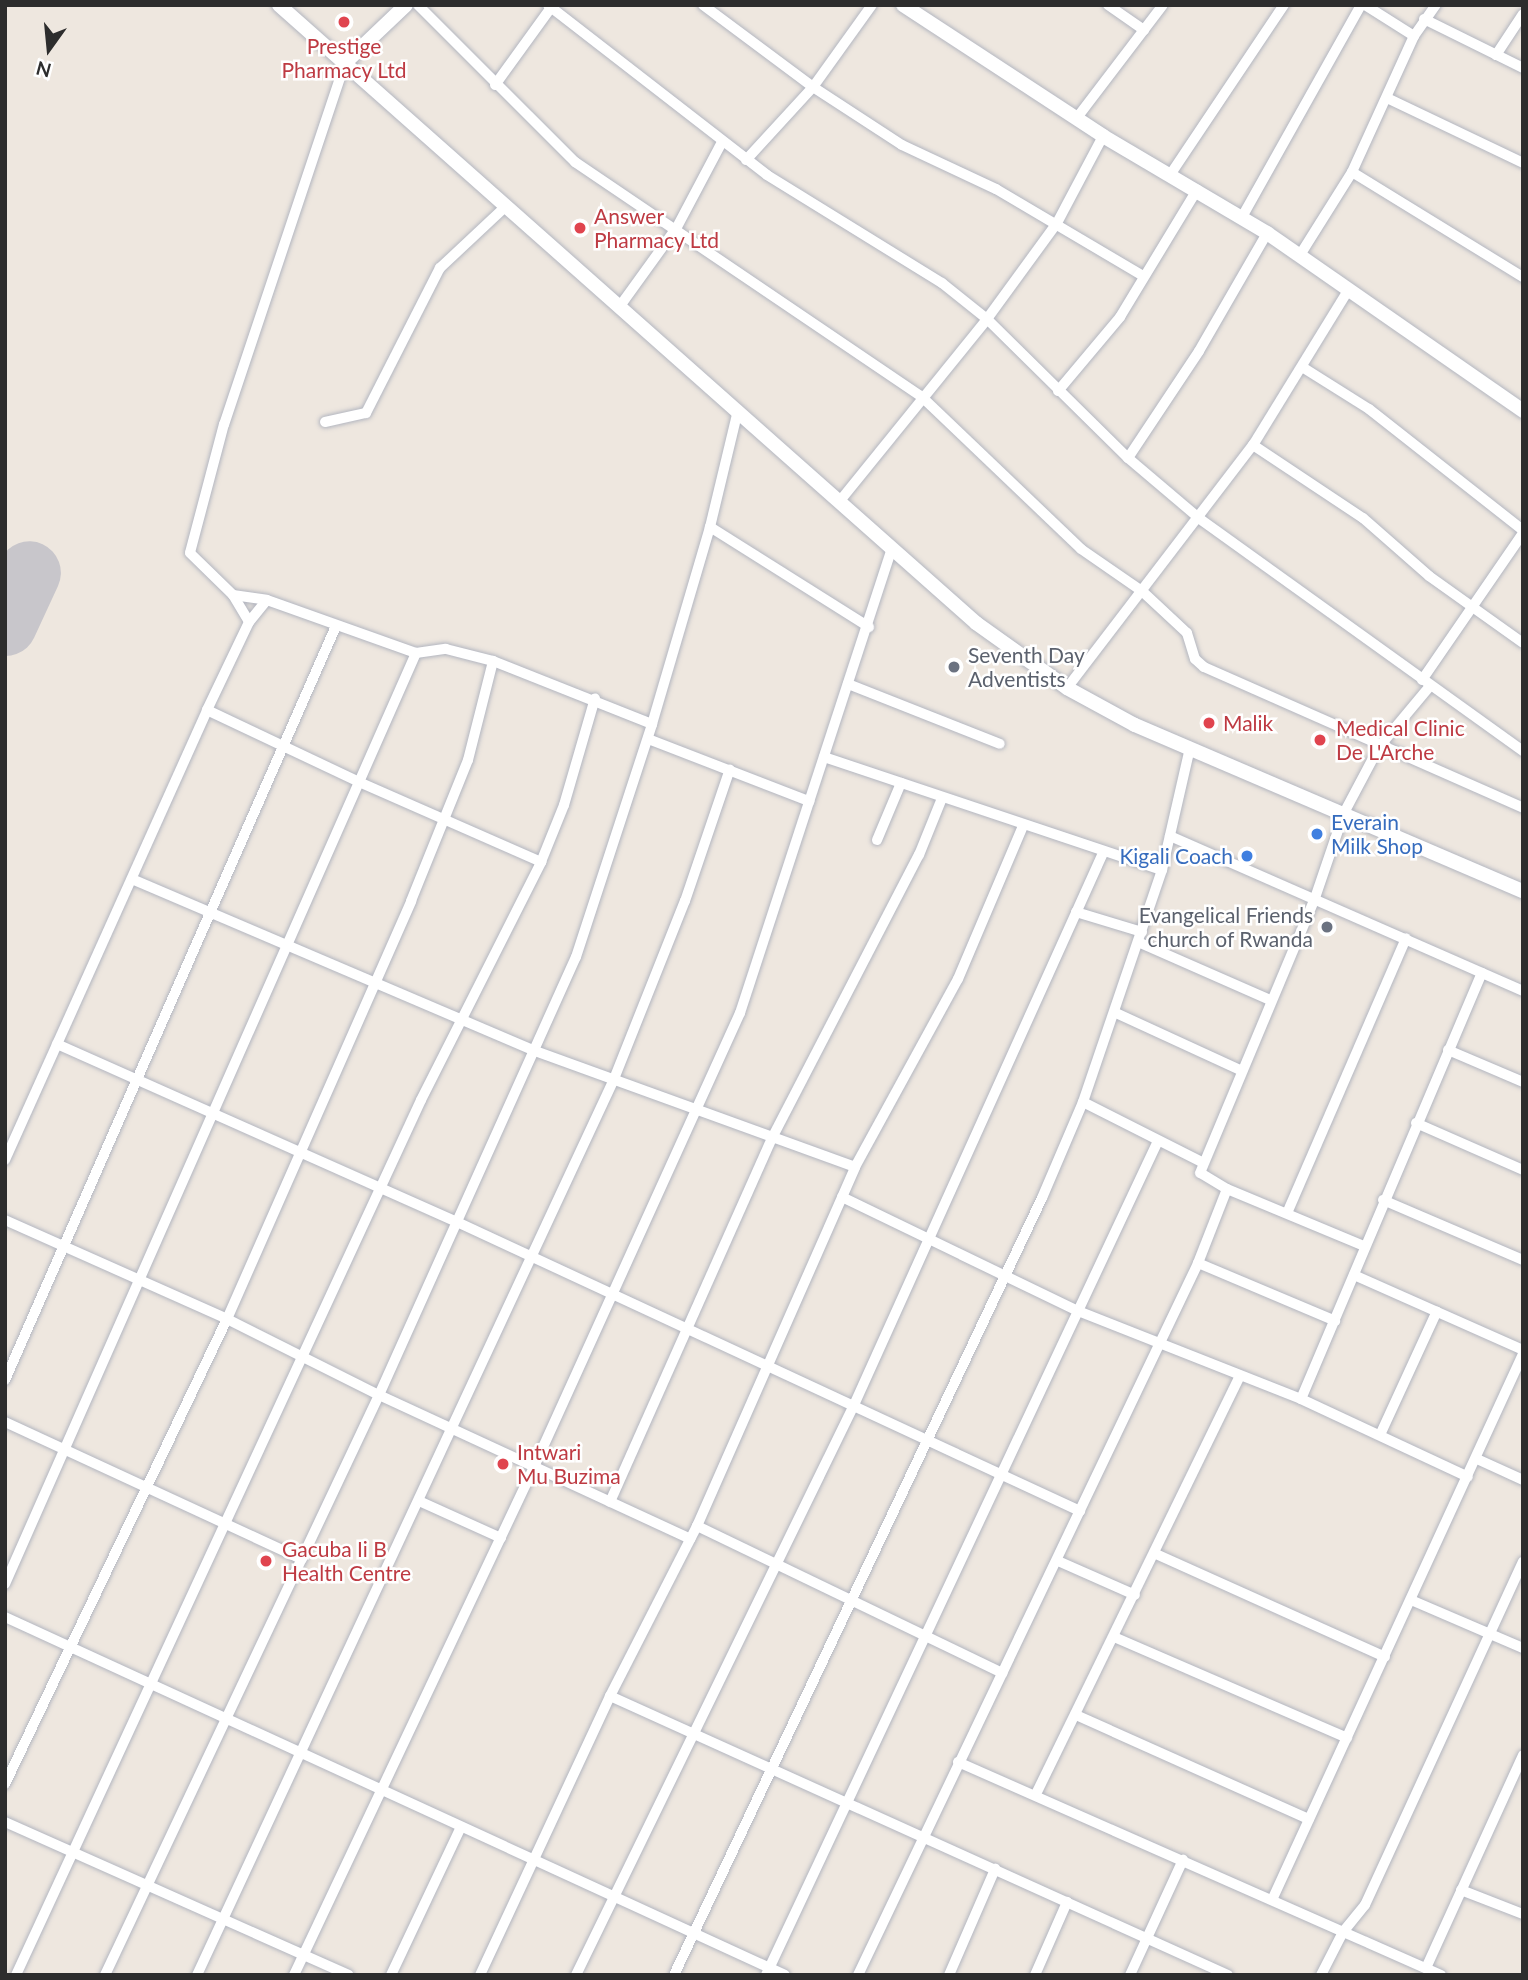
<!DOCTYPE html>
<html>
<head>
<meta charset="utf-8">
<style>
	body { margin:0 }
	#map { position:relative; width:1528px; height:1980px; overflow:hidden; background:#eee7df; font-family:Lato,sans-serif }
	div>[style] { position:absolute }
	.runway>* { height:63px; margin:-31.5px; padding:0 31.5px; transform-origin:31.5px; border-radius:31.5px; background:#c8c6cb }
	.roads { filter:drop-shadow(0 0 2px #b3b6c0) drop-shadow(0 0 2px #b3b6c0) }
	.minor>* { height:10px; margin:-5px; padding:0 5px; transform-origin:5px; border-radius:5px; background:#fff }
	.tertiary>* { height:14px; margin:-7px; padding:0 7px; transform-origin:7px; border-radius:7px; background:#fff }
	.dots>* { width:19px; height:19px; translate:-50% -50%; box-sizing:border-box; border:4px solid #fff; border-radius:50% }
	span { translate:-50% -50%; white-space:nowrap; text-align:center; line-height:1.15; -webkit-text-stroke:5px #fff; paint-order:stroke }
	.health-label { font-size:21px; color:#be3a42 }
	.left { translate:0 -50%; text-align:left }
	.worship-label { font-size:21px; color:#5b616d }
	.right { translate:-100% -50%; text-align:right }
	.shop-label { font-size:21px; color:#366cbe }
	.frame { position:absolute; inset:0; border:7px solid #2d2d2d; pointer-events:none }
	.north { position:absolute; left:14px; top:14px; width:70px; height:70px; -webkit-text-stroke:5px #fff; paint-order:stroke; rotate:195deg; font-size:19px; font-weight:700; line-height:28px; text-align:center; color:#2d2d2d }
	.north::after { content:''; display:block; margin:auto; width:24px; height:32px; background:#2d2d2d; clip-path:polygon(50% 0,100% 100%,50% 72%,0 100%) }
</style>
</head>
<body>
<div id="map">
	<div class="runway">
		<div style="left:5px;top:624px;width:57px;rotate:-65.2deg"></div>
	</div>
	<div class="roads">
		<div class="minor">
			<div style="left:418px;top:5px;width:222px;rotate:45deg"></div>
			<div style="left:575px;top:162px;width:418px;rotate:34.1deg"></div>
			<div style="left:921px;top:396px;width:221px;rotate:43.7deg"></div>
			<div style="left:1081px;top:549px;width:75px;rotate:34.7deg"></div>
			<div style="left:1143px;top:592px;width:60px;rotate:43deg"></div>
			<div style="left:1187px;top:633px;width:27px;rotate:73deg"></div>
			<div style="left:1195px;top:659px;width:12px;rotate:42deg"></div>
			<div style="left:1204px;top:667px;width:349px;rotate:23.8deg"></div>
			<div style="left:548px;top:5px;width:277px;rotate:37.8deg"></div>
			<div style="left:767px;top:175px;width:206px;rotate:31.7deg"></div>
			<div style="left:942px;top:283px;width:58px;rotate:38.7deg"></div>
			<div style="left:987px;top:319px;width:198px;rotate:44.6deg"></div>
			<div style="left:1128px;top:458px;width:94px;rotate:40.3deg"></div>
			<div style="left:1200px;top:519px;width:398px;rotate:35.7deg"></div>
			<div style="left:703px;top:5px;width:137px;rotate:36.7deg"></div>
			<div style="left:813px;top:87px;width:106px;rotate:33.1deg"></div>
			<div style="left:902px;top:145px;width:104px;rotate:25.1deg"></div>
			<div style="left:996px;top:189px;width:171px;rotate:30.6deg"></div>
			<div style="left:1108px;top:5px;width:44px;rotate:34.8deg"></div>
			<div style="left:1365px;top:5px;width:58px;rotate:32.3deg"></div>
			<div style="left:1424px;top:19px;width:110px;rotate:26.3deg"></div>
			<div style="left:1496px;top:55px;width:49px;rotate:-56.6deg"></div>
			<div style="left:345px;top:63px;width:381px;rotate:108.5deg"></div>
			<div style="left:224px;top:424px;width:133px;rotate:104.8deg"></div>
			<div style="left:190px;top:553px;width:60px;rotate:44.3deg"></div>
			<div style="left:233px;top:595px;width:34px;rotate:8deg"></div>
			<div style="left:267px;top:600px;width:158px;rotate:19.6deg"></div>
			<div style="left:416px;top:653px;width:30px;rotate:-8deg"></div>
			<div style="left:446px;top:649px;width:49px;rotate:14.3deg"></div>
			<div style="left:493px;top:661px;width:171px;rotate:21.6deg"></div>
			<div style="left:495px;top:85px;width:99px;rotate:-54.1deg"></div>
			<div style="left:1387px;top:98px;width:151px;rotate:25.5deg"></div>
			<div style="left:1076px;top:119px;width:143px;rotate:-52.7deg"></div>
			<div style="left:746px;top:160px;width:99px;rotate:-47.5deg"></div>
			<div style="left:813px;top:87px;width:101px;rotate:-54.3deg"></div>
			<div style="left:1352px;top:172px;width:201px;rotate:31.6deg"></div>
			<div style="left:1170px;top:175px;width:205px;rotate:-56.2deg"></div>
			<div style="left:1242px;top:217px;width:243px;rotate:-60.7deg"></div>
			<div style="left:1300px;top:255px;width:98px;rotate:-57.9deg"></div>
			<div style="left:1352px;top:172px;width:149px;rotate:-65.5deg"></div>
			<div style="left:1414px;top:36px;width:38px;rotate:-55deg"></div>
			<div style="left:620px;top:306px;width:97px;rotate:-54.2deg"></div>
			<div style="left:677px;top:227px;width:96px;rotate:-62.1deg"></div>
			<div style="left:1302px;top:367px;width:79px;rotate:32.1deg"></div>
			<div style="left:1369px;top:409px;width:196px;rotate:38.2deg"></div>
			<div style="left:1058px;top:391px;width:97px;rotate:-50deg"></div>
			<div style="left:1120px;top:317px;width:149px;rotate:-58.8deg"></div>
			<div style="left:325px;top:422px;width:42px;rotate:-12.4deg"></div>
			<div style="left:366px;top:413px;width:163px;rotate:-63deg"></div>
			<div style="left:440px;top:268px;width:91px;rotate:-43.2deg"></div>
			<div style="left:1253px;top:445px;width:132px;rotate:33.6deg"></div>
			<div style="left:1363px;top:518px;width:88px;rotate:41.3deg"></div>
			<div style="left:1429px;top:576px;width:115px;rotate:35.5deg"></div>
			<div style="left:1128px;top:458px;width:128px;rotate:-56.4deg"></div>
			<div style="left:1199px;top:351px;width:136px;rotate:-60deg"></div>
			<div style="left:839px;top:502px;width:235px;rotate:-51deg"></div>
			<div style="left:987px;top:319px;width:119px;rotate:-53.9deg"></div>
			<div style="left:1057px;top:223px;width:98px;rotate:-62.1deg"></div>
			<div style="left:710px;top:527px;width:188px;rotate:32.2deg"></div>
			<div style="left:233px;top:595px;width:31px;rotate:59deg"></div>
			<div style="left:1422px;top:680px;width:178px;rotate:-55.5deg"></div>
			<div style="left:848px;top:684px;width:163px;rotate:21.5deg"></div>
			<div style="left:1067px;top:688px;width:306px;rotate:-52.6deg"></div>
			<div style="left:1253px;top:445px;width:183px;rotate:-58.4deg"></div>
			<div style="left:207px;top:710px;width:168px;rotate:25.3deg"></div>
			<div style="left:359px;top:782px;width:199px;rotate:23.7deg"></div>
			<div style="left:648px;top:739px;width:173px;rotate:21.1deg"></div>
			<div style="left:824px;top:757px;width:356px;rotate:18.5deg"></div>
			<div style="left:1170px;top:836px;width:386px;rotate:23.7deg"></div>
			<div style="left:877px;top:840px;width:62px;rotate:-67.2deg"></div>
			<div style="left:132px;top:879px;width:438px;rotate:23.1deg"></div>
			<div style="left:535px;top:1051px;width:340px;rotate:19.9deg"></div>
			<div style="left:1076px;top:912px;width:69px;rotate:16.9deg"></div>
			<div style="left:1138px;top:942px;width:144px;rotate:23.7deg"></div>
			<div style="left:1116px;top:1013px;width:136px;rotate:24.7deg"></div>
			<div style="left:57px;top:1044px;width:438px;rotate:24deg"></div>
			<div style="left:457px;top:1222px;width:687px;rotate:24.89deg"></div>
			<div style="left:1448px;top:1050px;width:82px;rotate:23.1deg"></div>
			<div style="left:1083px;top:1102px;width:133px;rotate:26.8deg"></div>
			<div style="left:1416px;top:1123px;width:117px;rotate:23.7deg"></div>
			<div style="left:5px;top:1160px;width:493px;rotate:-65.8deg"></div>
			<div style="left:207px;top:710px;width:98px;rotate:-64.5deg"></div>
			<div style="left:249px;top:622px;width:28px;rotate:-51deg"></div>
			<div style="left:842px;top:1197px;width:262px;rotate:25.8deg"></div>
			<div style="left:1078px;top:1311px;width:240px;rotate:21.5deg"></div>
			<div style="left:1301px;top:1399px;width:184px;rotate:25deg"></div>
			<div style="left:1383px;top:1200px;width:152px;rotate:23.2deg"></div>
			<div style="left:1288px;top:1211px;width:297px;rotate:-66.6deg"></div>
			<div style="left:5px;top:1220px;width:243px;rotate:24deg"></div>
			<div style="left:227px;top:1319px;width:170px;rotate:26.6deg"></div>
			<div style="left:379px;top:1395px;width:343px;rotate:24.8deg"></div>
			<div style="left:1364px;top:1246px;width:148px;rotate:-157.4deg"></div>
			<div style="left:1227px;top:1189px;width:31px;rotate:-149deg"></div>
			<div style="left:1200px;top:1173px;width:298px;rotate:-67.3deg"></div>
			<div style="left:1315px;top:898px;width:90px;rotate:-71.2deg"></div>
			<div style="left:1344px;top:813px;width:75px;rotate:-62.1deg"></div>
			<div style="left:1379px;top:747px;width:80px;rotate:-50.1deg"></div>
			<div style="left:1198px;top:1263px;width:149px;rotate:22.9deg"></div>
			<div style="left:1354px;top:1275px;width:185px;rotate:23.9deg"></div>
			<div style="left:5px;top:1380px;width:823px;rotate:-66.3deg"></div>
			<div style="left:1301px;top:1399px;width:463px;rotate:-67deg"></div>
			<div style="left:5px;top:1422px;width:327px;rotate:24.8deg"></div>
			<div style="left:1380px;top:1435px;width:136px;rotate:-65.3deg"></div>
			<div style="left:1477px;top:1459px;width:51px;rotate:24.5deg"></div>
			<div style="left:419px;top:1501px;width:90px;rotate:24.3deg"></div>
			<div style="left:610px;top:1502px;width:398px;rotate:-66deg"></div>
			<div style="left:772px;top:1138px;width:319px;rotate:-62.6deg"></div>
			<div style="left:919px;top:855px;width:61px;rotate:-68deg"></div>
			<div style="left:697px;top:1526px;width:339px;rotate:25.7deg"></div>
			<div style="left:1156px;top:1554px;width:251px;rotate:24.2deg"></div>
			<div style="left:1058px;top:1561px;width:84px;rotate:23.8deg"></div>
			<div style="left:5px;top:1584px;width:1018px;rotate:-66.18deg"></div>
			<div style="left:1411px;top:1600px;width:122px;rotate:23.2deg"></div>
			<div style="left:5px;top:1617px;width:858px;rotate:24.65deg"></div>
			<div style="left:1114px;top:1637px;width:254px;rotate:23.4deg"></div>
			<div style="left:610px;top:1696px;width:678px;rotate:24.3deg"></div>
			<div style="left:1076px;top:1715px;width:255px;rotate:24.1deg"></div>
			<div style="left:958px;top:1762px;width:528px;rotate:23.8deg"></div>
			<div style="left:5px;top:1784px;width:515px;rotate:-64.48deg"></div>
			<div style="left:227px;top:1319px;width:457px;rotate:-66.2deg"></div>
			<div style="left:411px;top:901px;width:152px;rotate:-68deg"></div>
			<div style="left:468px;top:760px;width:102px;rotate:-75.8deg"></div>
			<div style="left:1036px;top:1794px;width:465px;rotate:-64deg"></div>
			<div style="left:5px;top:1822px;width:376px;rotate:24deg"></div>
			<div style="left:1461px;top:1890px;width:66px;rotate:21.2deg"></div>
			<div style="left:1272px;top:1900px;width:601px;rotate:-65.31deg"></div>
			<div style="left:1426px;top:1968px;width:234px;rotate:-65.5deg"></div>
			<div style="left:16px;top:1975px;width:964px;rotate:-65.16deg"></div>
			<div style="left:421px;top:1100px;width:267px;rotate:-63.2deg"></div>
			<div style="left:541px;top:862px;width:61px;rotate:-68deg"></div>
			<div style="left:564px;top:805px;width:111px;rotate:-73.8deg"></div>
			<div style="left:105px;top:1975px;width:641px;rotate:-64.71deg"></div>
			<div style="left:379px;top:1395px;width:480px;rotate:-65.8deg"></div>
			<div style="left:576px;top:957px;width:245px;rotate:-71.9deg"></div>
			<div style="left:652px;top:724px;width:205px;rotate:-73.6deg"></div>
			<div style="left:710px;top:527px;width:120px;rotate:-76.5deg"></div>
			<div style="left:197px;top:1975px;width:988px;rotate:-65.04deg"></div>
			<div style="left:614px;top:1079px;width:192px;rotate:-68.3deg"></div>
			<div style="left:685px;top:901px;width:139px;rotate:-71.2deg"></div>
			<div style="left:294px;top:1975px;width:562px;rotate:-64.71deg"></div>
			<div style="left:534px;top:1467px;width:499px;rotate:-65.6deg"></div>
			<div style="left:740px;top:1013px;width:489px;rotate:-71.9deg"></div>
			<div style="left:391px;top:1975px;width:164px;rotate:-64.7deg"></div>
			<div style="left:480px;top:1975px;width:308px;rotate:-65deg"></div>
			<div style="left:610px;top:1696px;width:191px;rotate:-62.9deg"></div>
			<div style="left:697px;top:1526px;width:392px;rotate:-66.2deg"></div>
			<div style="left:855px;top:1167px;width:214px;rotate:-61.3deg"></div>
			<div style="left:958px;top:979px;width:166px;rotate:-67deg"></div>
			<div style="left:576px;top:1975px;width:634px;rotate:-64deg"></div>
			<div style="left:854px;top:1405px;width:606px;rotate:-65.72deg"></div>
			<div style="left:674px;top:1975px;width:860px;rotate:-64.66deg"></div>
			<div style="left:1042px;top:1198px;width:104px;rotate:-66.9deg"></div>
			<div style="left:1083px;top:1102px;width:245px;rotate:-71.2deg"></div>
			<div style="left:1162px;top:870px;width:125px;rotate:-77.1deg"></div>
			<div style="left:766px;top:1975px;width:922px;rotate:-64.83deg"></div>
			<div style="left:858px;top:1975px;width:789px;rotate:-64.47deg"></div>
			<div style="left:1198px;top:1263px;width:79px;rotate:-68.6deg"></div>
			<div style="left:949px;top:1975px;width:116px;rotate:-66.5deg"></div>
			<div style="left:1035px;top:1975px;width:80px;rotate:-66.3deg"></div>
			<div style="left:1130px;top:1975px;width:127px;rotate:-65.3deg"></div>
			<div style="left:1321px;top:1975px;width:48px;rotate:-62.9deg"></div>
			<div style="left:1343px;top:1932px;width:35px;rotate:-51deg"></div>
			<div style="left:1365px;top:1905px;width:378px;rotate:-65.3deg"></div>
		</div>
		<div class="tertiary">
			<div style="left:279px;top:5px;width:932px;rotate:41.56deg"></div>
			<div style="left:976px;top:623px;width:112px;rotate:35.5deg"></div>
			<div style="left:1067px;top:688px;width:77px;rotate:28.6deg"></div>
			<div style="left:1135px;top:725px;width:422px;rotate:23.2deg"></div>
			<div style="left:903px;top:5px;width:239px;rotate:33.2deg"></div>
			<div style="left:1103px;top:136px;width:191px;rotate:30.6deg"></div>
			<div style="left:1267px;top:233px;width:312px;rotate:34.8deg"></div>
			<div style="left:345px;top:63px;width:84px;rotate:-43.6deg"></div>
		</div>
	</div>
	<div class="dots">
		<div style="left:344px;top:22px;background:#e0444e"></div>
		<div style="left:580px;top:228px;background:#e0444e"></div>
		<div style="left:954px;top:667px;background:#6b7280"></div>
		<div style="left:1209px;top:723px;background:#e0444e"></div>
		<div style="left:1320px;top:740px;background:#e0444e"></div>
		<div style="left:1317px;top:834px;background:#3f7fe0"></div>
		<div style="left:1247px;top:856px;background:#3f7fe0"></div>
		<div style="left:1327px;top:927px;background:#6b7280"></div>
		<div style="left:503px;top:1464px;background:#e0444e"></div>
		<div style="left:266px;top:1561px;background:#e0444e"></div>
	</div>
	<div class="health-label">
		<span style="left:344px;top:58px">Prestige<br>Pharmacy Ltd</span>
		<span class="left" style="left:594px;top:228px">Answer<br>Pharmacy Ltd</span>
		<span class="left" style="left:1223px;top:723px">Malik</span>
		<span class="left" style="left:1336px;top:740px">Medical Clinic<br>De L'Arche</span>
		<span class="left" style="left:517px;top:1464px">Intwari<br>Mu Buzima</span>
		<span class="left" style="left:282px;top:1561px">Gacuba Ii B<br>Health Centre</span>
	</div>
	<div class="worship-label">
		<span class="left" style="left:968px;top:667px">Seventh Day<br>Adventists</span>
		<span class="right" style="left:1313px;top:927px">Evangelical Friends<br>church of Rwanda</span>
	</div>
	<div class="shop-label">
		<span class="left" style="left:1331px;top:834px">Everain<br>Milk Shop</span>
		<span class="right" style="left:1233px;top:856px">Kigali Coach</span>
	</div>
	<div class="frame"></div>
	<div class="north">N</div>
</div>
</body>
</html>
